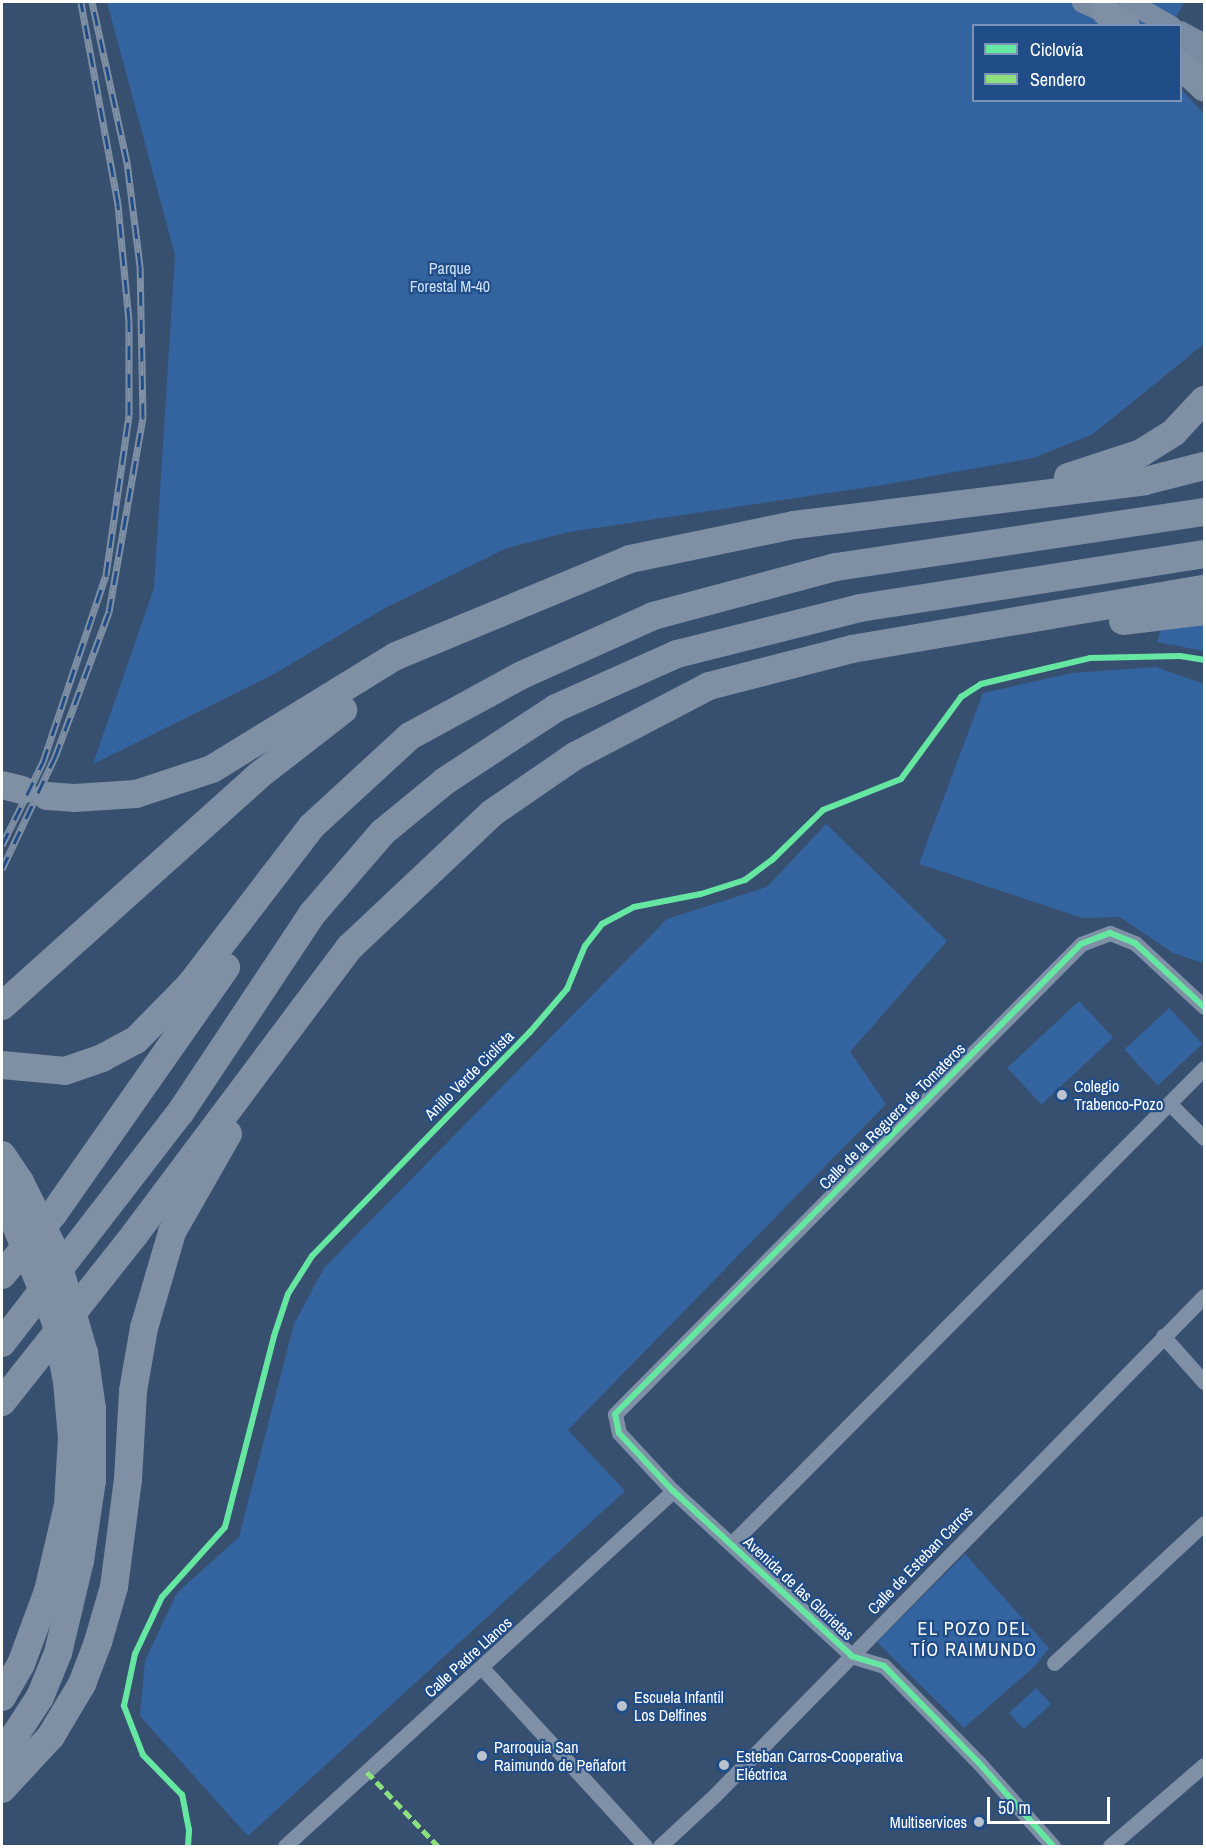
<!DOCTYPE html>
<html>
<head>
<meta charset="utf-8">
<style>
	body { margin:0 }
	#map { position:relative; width:1206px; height:1848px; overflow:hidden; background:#385070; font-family:"Archivo Narrow",sans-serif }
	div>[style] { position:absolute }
	.green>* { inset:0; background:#34649f; transform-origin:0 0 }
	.street>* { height:15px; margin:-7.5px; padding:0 7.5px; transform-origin:7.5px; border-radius:7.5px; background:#7f90a6 }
	.secondary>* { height:21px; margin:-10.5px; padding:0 10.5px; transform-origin:10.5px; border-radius:10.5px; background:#7a8ca1 }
	.highway>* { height:28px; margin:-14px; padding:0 14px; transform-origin:14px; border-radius:14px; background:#7f90a4 }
	.rail>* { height:7px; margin-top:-3.5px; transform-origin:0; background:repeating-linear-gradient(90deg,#204d88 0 14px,#7f90a4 0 28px); box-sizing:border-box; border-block:2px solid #7f90a4 }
	.highway-bridge>* { height:28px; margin:-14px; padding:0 14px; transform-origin:14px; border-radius:14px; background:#7f90a4 }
	.quiet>* { height:4.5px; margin-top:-2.25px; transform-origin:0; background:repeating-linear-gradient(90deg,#8de07e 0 9px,transparent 0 13.5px) }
	.cycleway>* { height:6px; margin:-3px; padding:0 3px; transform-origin:3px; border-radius:3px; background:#66e7a1 }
	.dots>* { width:16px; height:16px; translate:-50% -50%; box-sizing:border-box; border:3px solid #204d88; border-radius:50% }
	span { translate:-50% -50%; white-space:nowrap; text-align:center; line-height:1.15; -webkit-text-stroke:4.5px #204d88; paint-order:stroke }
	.park-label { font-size:16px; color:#cfe1f8 }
	.street-label { font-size:16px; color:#fff }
	.poi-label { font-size:16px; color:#fff }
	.left { translate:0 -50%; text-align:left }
	.right { translate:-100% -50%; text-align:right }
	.neighbourhood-label { font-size:18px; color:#fff; letter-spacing:1.5px }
	.frame { position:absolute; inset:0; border:3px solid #fff; pointer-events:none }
	.legend { position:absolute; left:972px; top:24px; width:210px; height:78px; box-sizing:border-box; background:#204d88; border:2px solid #7994b8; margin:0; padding:8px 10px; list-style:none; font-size:18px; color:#fff }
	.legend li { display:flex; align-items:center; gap:12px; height:30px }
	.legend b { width:30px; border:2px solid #7994b8 }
	.scale { position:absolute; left:987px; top:1797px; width:123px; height:27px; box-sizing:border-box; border:3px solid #fff; border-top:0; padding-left:8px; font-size:18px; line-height:21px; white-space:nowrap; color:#fff; -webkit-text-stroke:4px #204d88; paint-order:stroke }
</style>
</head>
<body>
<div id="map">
	<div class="green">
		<div style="clip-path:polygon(107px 2px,1185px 2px,1171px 25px,974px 26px,974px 100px,1180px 100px,1181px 89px,1204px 114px,1204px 344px,1093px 434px,1033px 458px,882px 485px,569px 532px,507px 548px,385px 608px,274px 674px,93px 764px,154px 588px,175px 255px)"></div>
		<div style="clip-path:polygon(1204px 624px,1204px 651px,1157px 642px,1161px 629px)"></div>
		<div style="clip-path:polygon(1156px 667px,1204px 684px,1204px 963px,1173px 953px,1120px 917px,1083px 918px,919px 864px,983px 693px,1072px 673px)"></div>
		<div style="clip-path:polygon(826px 824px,947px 941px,850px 1052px,886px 1104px,568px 1430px,625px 1491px,248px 1836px,140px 1716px,145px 1661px,177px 1593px,239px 1537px,294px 1324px,324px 1268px,667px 919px,767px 887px)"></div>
		<div style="left:1079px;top:1001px;width:50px;height:98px;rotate:47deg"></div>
		<div style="left:1169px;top:1008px;width:49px;height:61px;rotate:47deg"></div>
		<div style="clip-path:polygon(965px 1554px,1049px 1648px,1035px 1666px,964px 1728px,877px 1642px)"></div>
		<div style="left:1036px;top:1688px;width:22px;height:37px;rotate:47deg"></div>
	</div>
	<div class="street">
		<div style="left:1170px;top:1104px;width:48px;rotate:45deg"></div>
		<div style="left:1163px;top:1336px;width:62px;rotate:48.3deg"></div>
		<div style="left:731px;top:1544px;width:671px;rotate:-45.18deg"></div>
		<div style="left:1054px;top:1663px;width:205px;rotate:-43deg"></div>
		<div style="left:483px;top:1669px;width:240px;rotate:47.5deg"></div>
		<div style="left:285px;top:1846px;width:526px;rotate:-42.46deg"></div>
		<div style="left:660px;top:1846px;width:75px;rotate:-42.8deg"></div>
		<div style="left:715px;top:1795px;width:699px;rotate:-45.58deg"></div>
		<div style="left:1053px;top:1846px;width:111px;rotate:-131.7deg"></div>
		<div style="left:979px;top:1763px;width:136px;rotate:-134.4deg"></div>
		<div style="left:884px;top:1666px;width:34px;rotate:-163deg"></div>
		<div style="left:852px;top:1656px;width:243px;rotate:-137.3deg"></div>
		<div style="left:673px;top:1491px;width:79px;rotate:-133deg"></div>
		<div style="left:619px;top:1433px;width:19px;rotate:-102deg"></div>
		<div style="left:615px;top:1414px;width:662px;rotate:-45.24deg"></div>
		<div style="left:1081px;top:944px;width:31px;rotate:-21deg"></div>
		<div style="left:1110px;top:933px;width:27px;rotate:22deg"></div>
		<div style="left:1135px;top:943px;width:94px;rotate:42.8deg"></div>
		<div style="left:1110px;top:1846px;width:124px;rotate:-40.8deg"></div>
	</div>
	<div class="secondary">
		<div style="left:1082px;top:2px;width:39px;rotate:24deg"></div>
		<div style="left:1129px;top:2px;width:48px;rotate:29.7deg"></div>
		<div style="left:1180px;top:31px;width:27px;rotate:28deg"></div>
		<div style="left:1180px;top:51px;width:27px;rotate:27deg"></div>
	</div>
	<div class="highway">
		<div style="left:1106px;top:12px;width:24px;rotate:35deg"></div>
		<div style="left:1180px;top:65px;width:33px;rotate:43deg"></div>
		<div style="left:1068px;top:477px;width:77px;rotate:-18.2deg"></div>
		<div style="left:1141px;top:453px;width:39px;rotate:-32deg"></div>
		<div style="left:1174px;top:432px;width:44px;rotate:-46.8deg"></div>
		<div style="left:1123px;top:621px;width:82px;rotate:-7deg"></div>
		<div style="left:2px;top:785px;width:21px;rotate:14deg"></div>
		<div style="left:47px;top:796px;width:27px;rotate:4deg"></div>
		<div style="left:74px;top:798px;width:62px;rotate:-3.7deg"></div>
		<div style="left:136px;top:794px;width:80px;rotate:-18.2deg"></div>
		<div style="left:212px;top:769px;width:216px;rotate:-31.6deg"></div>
		<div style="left:396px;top:656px;width:253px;rotate:-22.5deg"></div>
		<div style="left:630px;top:559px;width:167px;rotate:-11.7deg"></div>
		<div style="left:794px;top:525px;width:354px;rotate:-7.1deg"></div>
		<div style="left:1145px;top:481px;width:61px;rotate:-14.3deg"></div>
		<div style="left:2px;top:1006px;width:344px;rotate:-41.9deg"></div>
		<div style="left:258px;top:776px;width:108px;rotate:-37.8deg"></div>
		<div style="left:2px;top:1065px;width:63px;rotate:5.4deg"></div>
		<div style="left:65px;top:1071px;width:39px;rotate:-19deg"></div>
		<div style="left:102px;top:1058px;width:38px;rotate:-28deg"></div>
		<div style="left:136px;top:1040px;width:77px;rotate:-45.5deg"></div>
		<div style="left:190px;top:985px;width:200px;rotate:-52.5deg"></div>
		<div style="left:312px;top:826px;width:133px;rotate:-42.6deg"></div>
		<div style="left:410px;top:736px;width:128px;rotate:-28.6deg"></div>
		<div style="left:522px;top:675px;width:144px;rotate:-24.2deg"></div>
		<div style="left:653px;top:616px;width:189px;rotate:-15deg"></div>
		<div style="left:836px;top:567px;width:372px;rotate:-8.5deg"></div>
		<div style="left:2px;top:1155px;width:32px;rotate:56deg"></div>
		<div style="left:2px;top:1275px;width:81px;rotate:-50deg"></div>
		<div style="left:54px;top:1213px;width:300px;rotate:-55deg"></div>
		<div style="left:2px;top:1343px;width:291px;rotate:-52.3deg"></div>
		<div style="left:180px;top:1113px;width:240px;rotate:-56.4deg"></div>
		<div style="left:313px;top:913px;width:107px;rotate:-49.2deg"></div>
		<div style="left:383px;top:832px;width:80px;rotate:-39.4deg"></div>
		<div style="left:445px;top:781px;width:133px;rotate:-33.3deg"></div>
		<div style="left:556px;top:708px;width:133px;rotate:-24.1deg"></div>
		<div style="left:677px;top:654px;width:189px;rotate:-14.1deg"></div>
		<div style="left:860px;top:608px;width:348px;rotate:-8.9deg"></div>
		<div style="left:2px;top:1402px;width:214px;rotate:-51.6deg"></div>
		<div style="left:135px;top:1234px;width:359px;rotate:-53.2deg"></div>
		<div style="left:350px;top:947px;width:195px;rotate:-43.3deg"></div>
		<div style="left:492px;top:813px;width:101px;rotate:-34.5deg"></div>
		<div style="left:575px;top:756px;width:151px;rotate:-27.6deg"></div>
		<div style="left:709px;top:686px;width:148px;rotate:-14.5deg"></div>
		<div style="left:852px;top:649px;width:357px;rotate:-9.7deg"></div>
		<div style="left:2px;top:1697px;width:38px;rotate:-60deg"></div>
		<div style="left:21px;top:1664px;width:78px;rotate:-69.7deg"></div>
		<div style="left:48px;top:1591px;width:88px;rotate:-76.9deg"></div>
		<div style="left:68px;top:1505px;width:67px;rotate:-86.6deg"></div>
		<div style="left:72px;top:1438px;width:56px;rotate:-95.1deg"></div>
		<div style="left:2px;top:1755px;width:69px;rotate:-56.8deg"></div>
		<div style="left:40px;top:1697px;width:48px;rotate:-67.8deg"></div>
		<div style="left:58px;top:1653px;width:95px;rotate:-76.6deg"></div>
		<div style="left:80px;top:1561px;width:82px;rotate:-81.6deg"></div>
		<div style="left:92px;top:1480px;width:71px;rotate:-90deg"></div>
		<div style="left:92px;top:1409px;width:57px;rotate:-98.1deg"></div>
		<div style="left:2px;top:1789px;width:72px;rotate:-47.2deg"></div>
		<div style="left:51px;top:1736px;width:61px;rotate:-59.2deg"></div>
		<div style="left:82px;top:1684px;width:45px;rotate:-69.1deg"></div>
		<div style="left:98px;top:1642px;width:57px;rotate:-73.8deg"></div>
		<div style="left:114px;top:1587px;width:109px;rotate:-82.6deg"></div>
		<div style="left:128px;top:1479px;width:88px;rotate:-86.7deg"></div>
		<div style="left:133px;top:1391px;width:64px;rotate:-80.1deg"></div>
		<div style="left:144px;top:1328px;width:100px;rotate:-73.7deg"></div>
		<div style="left:172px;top:1232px;width:113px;rotate:-60.3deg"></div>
	</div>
	<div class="rail">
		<div style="left:2px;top:845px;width:93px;rotate:-63.7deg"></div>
		<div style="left:43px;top:762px;width:197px;rotate:-71.4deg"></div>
		<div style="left:106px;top:575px;width:162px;rotate:-81.8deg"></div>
		<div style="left:129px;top:415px;width:94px;rotate:-90deg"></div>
		<div style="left:129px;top:321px;width:118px;rotate:-95.4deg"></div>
		<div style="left:118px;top:204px;width:205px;rotate:-100.4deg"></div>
		<div style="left:2px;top:869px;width:124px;rotate:-64.7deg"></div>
		<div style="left:55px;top:757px;width:155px;rotate:-69.6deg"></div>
		<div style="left:109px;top:612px;width:198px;rotate:-80.1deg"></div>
		<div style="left:143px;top:417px;width:151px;rotate:-91.1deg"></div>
		<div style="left:140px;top:266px;width:105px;rotate:-97.1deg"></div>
		<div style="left:127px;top:162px;width:164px;rotate:-102.3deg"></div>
	</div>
	<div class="highway-bridge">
		<div style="left:20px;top:1182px;width:76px;rotate:63.4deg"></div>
		<div style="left:54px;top:1250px;width:107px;rotate:73.8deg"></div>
		<div style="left:2px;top:1192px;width:139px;rotate:67.5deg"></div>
		<div style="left:55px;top:1320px;width:63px;rotate:79deg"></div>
	</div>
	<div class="quiet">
		<div style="left:367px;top:1772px;width:103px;rotate:46.2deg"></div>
	</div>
	<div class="cycleway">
		<div style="left:188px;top:1846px;width:16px;rotate:-86deg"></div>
		<div style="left:189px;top:1830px;width:36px;rotate:-101deg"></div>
		<div style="left:182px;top:1795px;width:56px;rotate:-134.3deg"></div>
		<div style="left:143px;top:1755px;width:53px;rotate:-111.2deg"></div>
		<div style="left:124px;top:1706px;width:53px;rotate:-78.1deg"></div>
		<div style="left:135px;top:1654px;width:63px;rotate:-64.7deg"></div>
		<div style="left:162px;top:1597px;width:94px;rotate:-48deg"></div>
		<div style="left:225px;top:1527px;width:197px;rotate:-75.6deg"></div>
		<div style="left:274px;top:1336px;width:44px;rotate:-71.6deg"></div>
		<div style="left:288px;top:1294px;width:45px;rotate:-57.7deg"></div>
		<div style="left:312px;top:1256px;width:313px;rotate:-45.8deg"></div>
		<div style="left:530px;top:1032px;width:57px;rotate:-49.3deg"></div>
		<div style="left:567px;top:989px;width:47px;rotate:-67.3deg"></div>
		<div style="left:585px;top:946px;width:28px;rotate:-52deg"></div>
		<div style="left:602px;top:924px;width:36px;rotate:-28deg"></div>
		<div style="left:634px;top:907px;width:68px;rotate:-11deg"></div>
		<div style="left:701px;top:894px;width:46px;rotate:-17.7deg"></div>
		<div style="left:745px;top:880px;width:34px;rotate:-37deg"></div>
		<div style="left:772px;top:860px;width:71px;rotate:-44.4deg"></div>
		<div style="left:823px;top:810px;width:84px;rotate:-21.7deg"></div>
		<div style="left:901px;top:779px;width:102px;rotate:-53.8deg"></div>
		<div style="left:961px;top:697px;width:24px;rotate:-33deg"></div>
		<div style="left:981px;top:684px;width:112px;rotate:-13.4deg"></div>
		<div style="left:1090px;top:658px;width:90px;rotate:-1.3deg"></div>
		<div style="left:1180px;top:656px;width:24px;rotate:9deg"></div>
		<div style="left:1053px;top:1846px;width:111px;rotate:-131.7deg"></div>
		<div style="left:979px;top:1763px;width:136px;rotate:-134.4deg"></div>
		<div style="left:884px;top:1666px;width:34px;rotate:-163deg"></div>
		<div style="left:852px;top:1656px;width:243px;rotate:-137.3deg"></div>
		<div style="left:673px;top:1491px;width:79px;rotate:-133deg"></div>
		<div style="left:619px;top:1433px;width:19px;rotate:-102deg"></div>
		<div style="left:615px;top:1414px;width:662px;rotate:-45.24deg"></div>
		<div style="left:1081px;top:944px;width:31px;rotate:-21deg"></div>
		<div style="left:1110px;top:933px;width:27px;rotate:22deg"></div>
		<div style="left:1135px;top:943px;width:94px;rotate:42.8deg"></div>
	</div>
	<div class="dots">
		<div style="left:1062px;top:1095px;background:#b9c2cd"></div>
		<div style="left:622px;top:1706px;background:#b9c2cd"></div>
		<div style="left:482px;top:1756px;background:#b9c2cd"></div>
		<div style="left:724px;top:1765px;background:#b9c2cd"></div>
		<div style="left:979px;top:1822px;background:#b9c2cd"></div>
	</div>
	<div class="park-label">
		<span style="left:450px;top:277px">Parque<br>Forestal M-40</span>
	</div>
	<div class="street-label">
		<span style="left:469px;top:1075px;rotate:-45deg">Anillo Verde Ciclista</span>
		<span style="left:892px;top:1116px;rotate:-45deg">Calle de la Reguera de Tomateros</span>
		<span style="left:920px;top:1560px;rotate:-46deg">Calle de Esteban Carros</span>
		<span style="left:799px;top:1588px;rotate:43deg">Avenida de las Glorietas</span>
		<span style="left:468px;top:1657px;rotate:-42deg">Calle Padre Llanos</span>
	</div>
	<div class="poi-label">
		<span class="left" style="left:1074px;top:1095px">Colegio<br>Trabenco-Pozo</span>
		<span class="left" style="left:634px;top:1706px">Escuela Infantil<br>Los Delfines</span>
		<span class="left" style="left:494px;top:1756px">Parroquia San<br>Raimundo de Peñafort</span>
		<span class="left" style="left:736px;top:1765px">Esteban Carros-Cooperativa<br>Eléctrica</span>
		<span class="right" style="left:967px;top:1822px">Multiservices</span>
	</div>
	<div class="neighbourhood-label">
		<span style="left:974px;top:1640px">EL POZO DEL<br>TÍO RAIMUNDO</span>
	</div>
	<div class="frame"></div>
	<ul class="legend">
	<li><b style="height:8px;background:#66e7a1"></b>Ciclovía</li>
	<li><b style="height:8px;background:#8de07e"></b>Sendero</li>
	</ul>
	<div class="scale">50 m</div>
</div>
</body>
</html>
